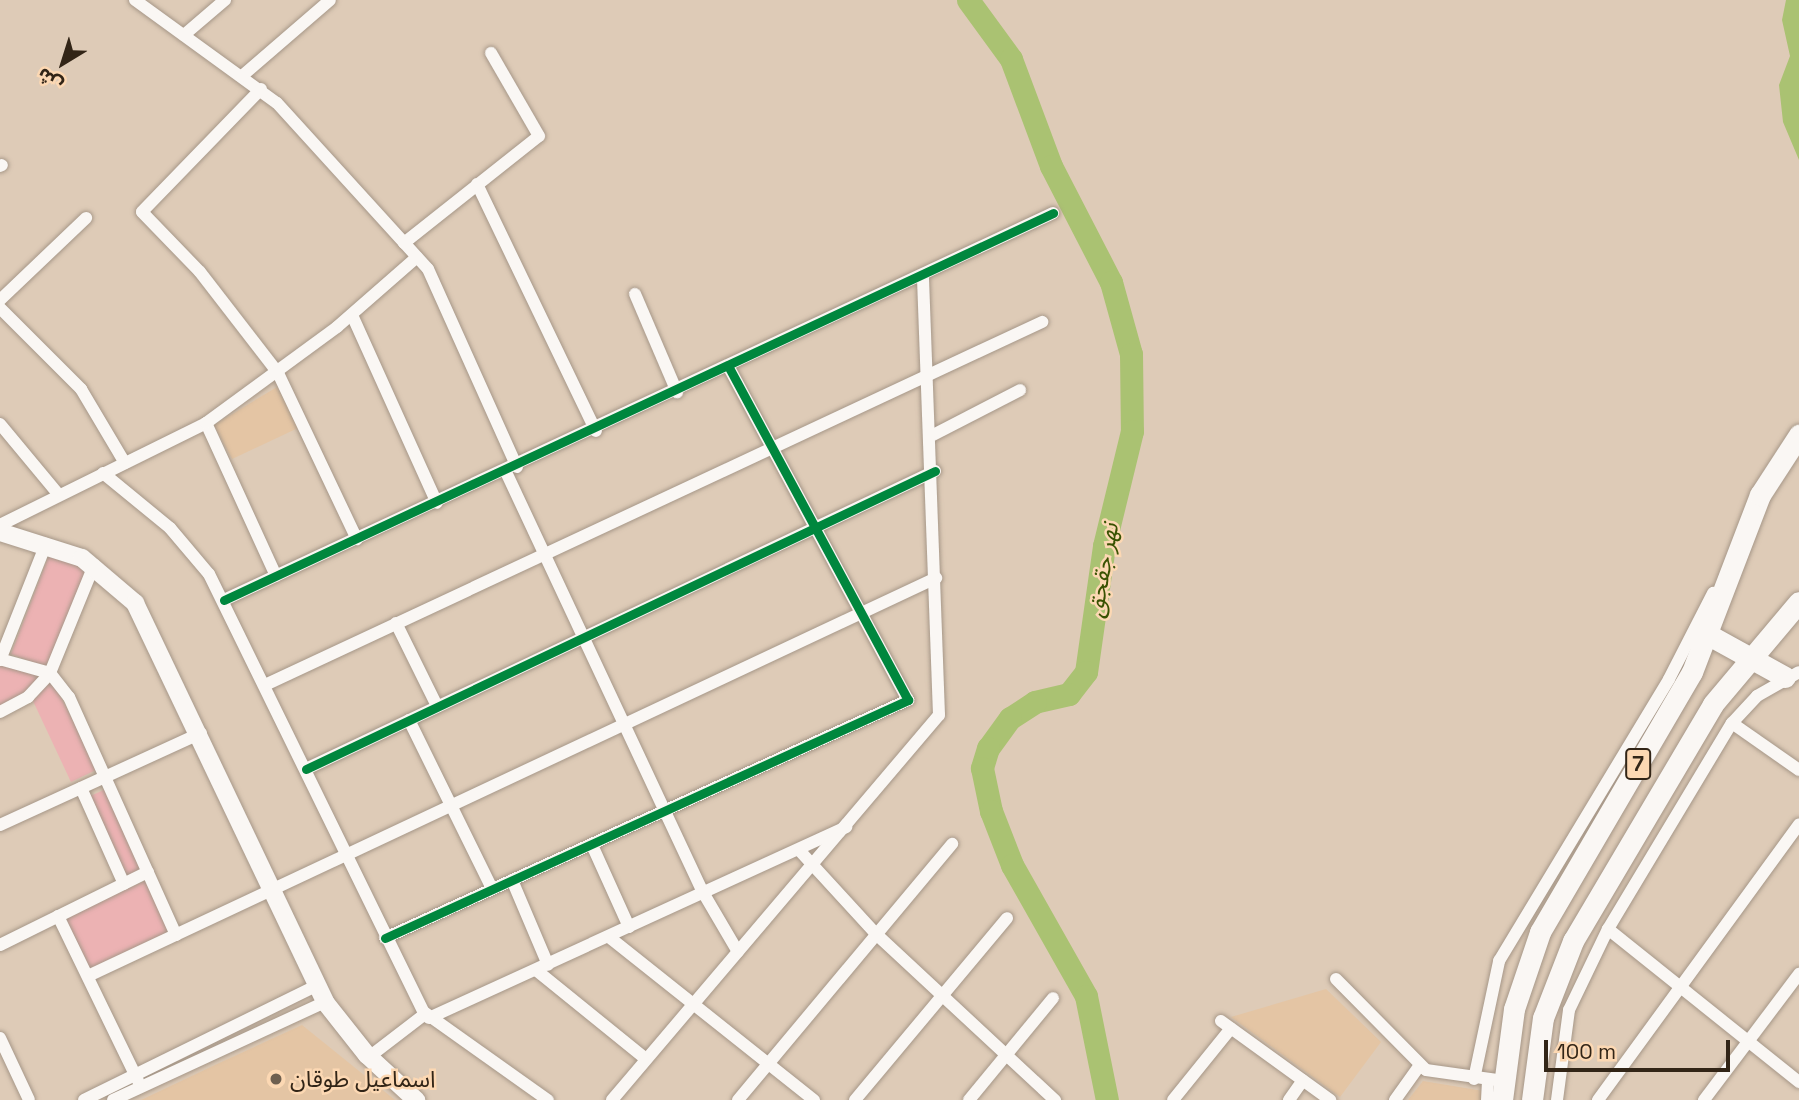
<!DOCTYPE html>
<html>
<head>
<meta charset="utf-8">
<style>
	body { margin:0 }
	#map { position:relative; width:1799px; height:1100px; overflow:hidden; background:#decbb7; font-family:"Space Grotesk","Noto Sans Arabic",sans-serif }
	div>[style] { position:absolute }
	.built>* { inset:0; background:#e4c5a4 }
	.green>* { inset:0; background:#ecb2b3; transform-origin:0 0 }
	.water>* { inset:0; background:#aac272 }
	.river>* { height:23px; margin:-11.5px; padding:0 11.5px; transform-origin:11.5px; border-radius:11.5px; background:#aac272 }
	.roads { filter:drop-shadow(0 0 2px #a69788) drop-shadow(0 0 2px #a69788) }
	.street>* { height:12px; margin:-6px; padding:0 6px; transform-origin:6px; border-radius:6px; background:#faf7f4 }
	.secondary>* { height:18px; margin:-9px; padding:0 9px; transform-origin:9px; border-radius:9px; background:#faf7f4 }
	.highway>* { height:21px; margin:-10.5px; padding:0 10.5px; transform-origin:10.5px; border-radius:10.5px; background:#faf7f4 }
	.cycleway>* { height:9px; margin:-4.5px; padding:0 4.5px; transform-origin:4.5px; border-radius:4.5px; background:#00873e }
	.dots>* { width:19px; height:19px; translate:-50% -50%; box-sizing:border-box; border:4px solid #fcd8b3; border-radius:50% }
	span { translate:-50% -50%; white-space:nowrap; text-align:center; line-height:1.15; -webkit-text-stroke:5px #fcd8b3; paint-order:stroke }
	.shield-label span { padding:2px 5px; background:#fcd8b3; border:2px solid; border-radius:5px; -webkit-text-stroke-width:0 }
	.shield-label { font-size:21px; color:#322517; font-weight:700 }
	.poi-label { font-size:23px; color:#322517 }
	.left { translate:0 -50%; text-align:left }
	.water-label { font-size:24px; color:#395202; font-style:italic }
	.north { position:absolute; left:28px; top:28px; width:70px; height:70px; -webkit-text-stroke:5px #fcd8b3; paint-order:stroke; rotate:218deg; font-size:19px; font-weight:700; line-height:28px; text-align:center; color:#322517 }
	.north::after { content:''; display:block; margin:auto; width:24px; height:32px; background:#322517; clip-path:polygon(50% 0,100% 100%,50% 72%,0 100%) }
	.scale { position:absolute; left:1544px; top:1040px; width:186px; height:32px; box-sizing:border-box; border:4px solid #322517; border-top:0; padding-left:9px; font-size:21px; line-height:24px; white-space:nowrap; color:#322517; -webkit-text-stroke:5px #fcd8b3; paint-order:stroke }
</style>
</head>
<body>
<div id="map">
	<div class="built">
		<div style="clip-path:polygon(277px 387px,298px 428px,232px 459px,214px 425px)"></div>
		<div style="clip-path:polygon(1326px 989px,1381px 1042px,1340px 1097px,1231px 1017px)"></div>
		<div style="clip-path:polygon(302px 1025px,395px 1100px,141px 1100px,215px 1065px)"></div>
		<div style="clip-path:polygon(1423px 1081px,1483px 1091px,1483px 1100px,1408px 1100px)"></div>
	</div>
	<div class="green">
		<div style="left:49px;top:555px;width:40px;height:106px;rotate:21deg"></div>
		<div style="clip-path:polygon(0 665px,40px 676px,24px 695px,0 706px)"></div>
		<div style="clip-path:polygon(52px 680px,98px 769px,71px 782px,33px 701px)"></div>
		<div style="left:106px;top:789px;width:90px;height:19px;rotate:66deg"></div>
		<div style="left:147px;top:880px;width:59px;height:90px;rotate:66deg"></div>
	</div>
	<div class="water">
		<div style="clip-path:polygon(1786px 0,1799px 0,1799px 160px,1783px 122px,1779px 85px,1790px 56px,1782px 20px)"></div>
	</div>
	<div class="river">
		<div style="left:968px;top:0;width:73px;rotate:53.9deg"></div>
		<div style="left:1011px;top:59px;width:114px;rotate:69.5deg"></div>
		<div style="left:1051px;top:166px;width:131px;rotate:62.7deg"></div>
		<div style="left:1111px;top:282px;width:75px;rotate:74.5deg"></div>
		<div style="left:1131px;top:354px;width:77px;rotate:89.3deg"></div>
		<div style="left:1132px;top:431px;width:118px;rotate:103.7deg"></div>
		<div style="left:1104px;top:546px;width:127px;rotate:98.1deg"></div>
		<div style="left:1086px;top:672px;width:28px;rotate:128deg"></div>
		<div style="left:1069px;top:694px;width:35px;rotate:167deg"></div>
		<div style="left:1035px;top:702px;width:30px;rotate:147deg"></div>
		<div style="left:1010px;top:718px;width:37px;rotate:126deg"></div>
		<div style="left:988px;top:748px;width:21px;rotate:107deg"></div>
		<div style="left:982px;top:768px;width:44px;rotate:78.2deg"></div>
		<div style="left:991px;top:811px;width:58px;rotate:68.7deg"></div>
		<div style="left:1012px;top:865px;width:150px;rotate:60.5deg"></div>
		<div style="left:1086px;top:996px;width:106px;rotate:78.6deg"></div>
	</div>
	<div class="roads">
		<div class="street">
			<div style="left:135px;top:0;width:175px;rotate:36deg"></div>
			<div style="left:277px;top:103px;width:224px;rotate:47.7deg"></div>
			<div style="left:428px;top:269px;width:217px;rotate:65.8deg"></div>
			<div style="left:184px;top:35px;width:54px;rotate:-40.5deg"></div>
			<div style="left:242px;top:76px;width:116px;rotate:-40.8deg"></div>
			<div style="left:261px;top:89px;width:171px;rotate:134.1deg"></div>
			<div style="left:142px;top:212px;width:83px;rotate:46deg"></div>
			<div style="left:200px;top:272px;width:128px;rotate:52.3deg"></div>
			<div style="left:278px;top:373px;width:184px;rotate:64.6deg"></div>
			<div style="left:0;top:166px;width:2px;rotate:-27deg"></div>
			<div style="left:477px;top:184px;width:274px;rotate:64.3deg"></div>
			<div style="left:404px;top:243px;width:172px;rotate:-38.4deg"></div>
			<div style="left:539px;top:136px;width:96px;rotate:-120deg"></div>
			<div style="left:635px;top:294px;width:107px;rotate:66.8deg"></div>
			<div style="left:0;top:300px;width:119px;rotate:-43.6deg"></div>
			<div style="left:0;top:308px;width:115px;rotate:45deg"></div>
			<div style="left:81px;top:389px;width:86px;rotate:59.3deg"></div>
			<div style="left:352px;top:315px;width:206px;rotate:65.7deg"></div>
			<div style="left:206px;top:423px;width:168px;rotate:65.4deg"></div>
			<div style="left:0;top:424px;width:92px;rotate:50.3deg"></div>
			<div style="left:933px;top:435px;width:98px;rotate:-27.3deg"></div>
			<div style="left:506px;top:472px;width:466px;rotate:64.9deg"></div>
			<div style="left:704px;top:894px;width:67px;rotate:59.6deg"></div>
			<div style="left:103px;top:473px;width:87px;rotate:39.4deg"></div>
			<div style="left:170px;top:528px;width:60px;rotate:49.7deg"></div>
			<div style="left:209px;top:574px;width:488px;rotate:63.9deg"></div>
			<div style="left:424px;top:1012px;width:152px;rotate:35.4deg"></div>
			<div style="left:0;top:525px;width:230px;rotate:-26.3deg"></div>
			<div style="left:206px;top:423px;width:162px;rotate:-36.2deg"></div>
			<div style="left:337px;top:327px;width:106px;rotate:-41.2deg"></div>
			<div style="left:224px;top:600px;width:915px;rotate:-25.02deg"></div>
			<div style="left:396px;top:623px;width:93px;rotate:63.7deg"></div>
			<div style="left:0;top:660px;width:125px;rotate:-68.4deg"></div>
			<div style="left:3px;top:660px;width:49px;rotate:15.5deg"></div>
			<div style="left:50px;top:673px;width:31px;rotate:52deg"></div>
			<div style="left:69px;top:697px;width:261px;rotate:65.8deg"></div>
			<div style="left:265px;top:685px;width:858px;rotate:-25.04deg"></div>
			<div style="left:0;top:712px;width:32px;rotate:-28deg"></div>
			<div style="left:28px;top:697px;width:33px;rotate:-47deg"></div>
			<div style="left:50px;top:673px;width:117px;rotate:-67.8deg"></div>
			<div style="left:409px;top:720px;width:188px;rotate:63.8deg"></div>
			<div style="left:1732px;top:723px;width:82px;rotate:35deg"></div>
			<div style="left:306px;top:769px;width:696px;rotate:-25.35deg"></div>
			<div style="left:81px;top:788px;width:105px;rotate:65.9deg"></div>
			<div style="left:0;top:825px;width:221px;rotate:-24.6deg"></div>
			<div style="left:592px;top:845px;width:90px;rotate:65.7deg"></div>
			<div style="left:799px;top:850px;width:113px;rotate:47.5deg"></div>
			<div style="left:875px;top:933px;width:246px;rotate:42.9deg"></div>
			<div style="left:512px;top:880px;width:92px;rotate:67deg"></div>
			<div style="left:58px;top:916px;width:183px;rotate:64.1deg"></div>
			<div style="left:1608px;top:929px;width:245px;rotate:38.7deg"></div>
			<div style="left:609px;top:937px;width:262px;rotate:38.5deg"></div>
			<div style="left:385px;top:938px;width:575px;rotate:-24.47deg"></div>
			<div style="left:908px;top:700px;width:378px;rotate:-118.3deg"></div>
			<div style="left:0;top:945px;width:165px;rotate:-26.3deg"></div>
			<div style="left:536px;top:970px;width:141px;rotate:39deg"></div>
			<div style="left:88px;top:976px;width:937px;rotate:-25.14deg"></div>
			<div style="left:1336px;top:979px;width:128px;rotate:45.3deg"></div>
			<div style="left:1426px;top:1070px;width:79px;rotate:8deg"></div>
			<div style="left:429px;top:1018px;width:459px;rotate:-24.6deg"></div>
			<div style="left:1221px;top:1021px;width:135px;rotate:35.9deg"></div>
			<div style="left:0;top:1038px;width:68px;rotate:64.9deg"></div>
			<div style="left:369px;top:1057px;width:71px;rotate:-37.5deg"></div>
			<div style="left:1474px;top:1079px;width:121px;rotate:-78deg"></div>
			<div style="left:1499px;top:961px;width:329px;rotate:-58.9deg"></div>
			<div style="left:1669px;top:679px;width:97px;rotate:-62.9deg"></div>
			<div style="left:84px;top:1100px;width:258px;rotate:-26.2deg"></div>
			<div style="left:113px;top:1100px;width:234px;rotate:-24.8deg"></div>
			<div style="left:612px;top:1100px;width:505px;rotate:-49.66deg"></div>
			<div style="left:939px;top:715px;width:438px;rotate:-92.1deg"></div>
			<div style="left:738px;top:1100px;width:334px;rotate:-50.1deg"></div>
			<div style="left:855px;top:1100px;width:237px;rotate:-50.1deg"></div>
			<div style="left:969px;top:1100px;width:132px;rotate:-50.5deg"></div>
			<div style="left:1173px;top:1100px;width:92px;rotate:-51.1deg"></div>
			<div style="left:1289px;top:1100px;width:24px;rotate:-55deg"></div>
			<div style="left:1395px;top:1100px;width:43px;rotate:-54.5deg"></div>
			<div style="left:1487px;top:1100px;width:20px;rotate:-87deg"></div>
			<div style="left:1557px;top:1100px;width:91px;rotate:-82.4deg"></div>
			<div style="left:1569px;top:1010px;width:90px;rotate:-64.3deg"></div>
			<div style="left:1608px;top:929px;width:240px;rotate:-59deg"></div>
			<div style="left:1732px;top:723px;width:37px;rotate:-47deg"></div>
			<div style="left:1757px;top:696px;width:48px;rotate:-29.7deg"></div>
			<div style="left:1598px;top:1100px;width:341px;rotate:-53.9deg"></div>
			<div style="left:1704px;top:1100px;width:158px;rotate:-53deg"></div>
		</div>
		<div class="secondary">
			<div style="left:0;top:532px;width:86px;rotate:17.6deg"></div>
			<div style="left:82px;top:558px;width:70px;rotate:40.3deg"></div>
			<div style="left:135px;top:603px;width:442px;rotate:64.5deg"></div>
			<div style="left:325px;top:1002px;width:68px;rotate:51.6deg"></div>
			<div style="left:367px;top:1055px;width:67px;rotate:42.6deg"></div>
		</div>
		<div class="highway">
			<div style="left:1707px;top:634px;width:89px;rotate:28.9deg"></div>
			<div style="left:1502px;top:1100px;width:92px;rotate:-82.5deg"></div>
			<div style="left:1514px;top:1009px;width:81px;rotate:-71.3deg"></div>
			<div style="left:1540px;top:932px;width:301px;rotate:-59.7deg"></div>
			<div style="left:1692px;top:672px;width:190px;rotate:-69deg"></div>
			<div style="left:1760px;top:495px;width:72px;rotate:-57deg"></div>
			<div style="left:1532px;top:1100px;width:83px;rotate:-82.4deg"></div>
			<div style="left:1543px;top:1018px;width:83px;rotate:-68.7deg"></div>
			<div style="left:1573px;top:941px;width:275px;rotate:-59.4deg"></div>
			<div style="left:1713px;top:704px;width:133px;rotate:-49.9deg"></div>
		</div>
	</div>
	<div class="cycleway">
		<div style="left:224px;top:600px;width:915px;rotate:-25.02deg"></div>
		<div style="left:306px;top:769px;width:696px;rotate:-25.35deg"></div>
		<div style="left:385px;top:938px;width:575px;rotate:-24.47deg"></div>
		<div style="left:908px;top:700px;width:378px;rotate:-118.3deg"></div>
	</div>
	<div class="dots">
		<div style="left:276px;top:1079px;background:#6e5f4f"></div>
	</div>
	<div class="shield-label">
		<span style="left:1638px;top:764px">7</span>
	</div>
	<div class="poi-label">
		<span class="left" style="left:290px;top:1079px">اسماعيل طوقان</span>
	</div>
	<div class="water-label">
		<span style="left:1102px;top:570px;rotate:-80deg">نهر جقجق</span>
	</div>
	<div class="north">ش</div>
	<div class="scale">100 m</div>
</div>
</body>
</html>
